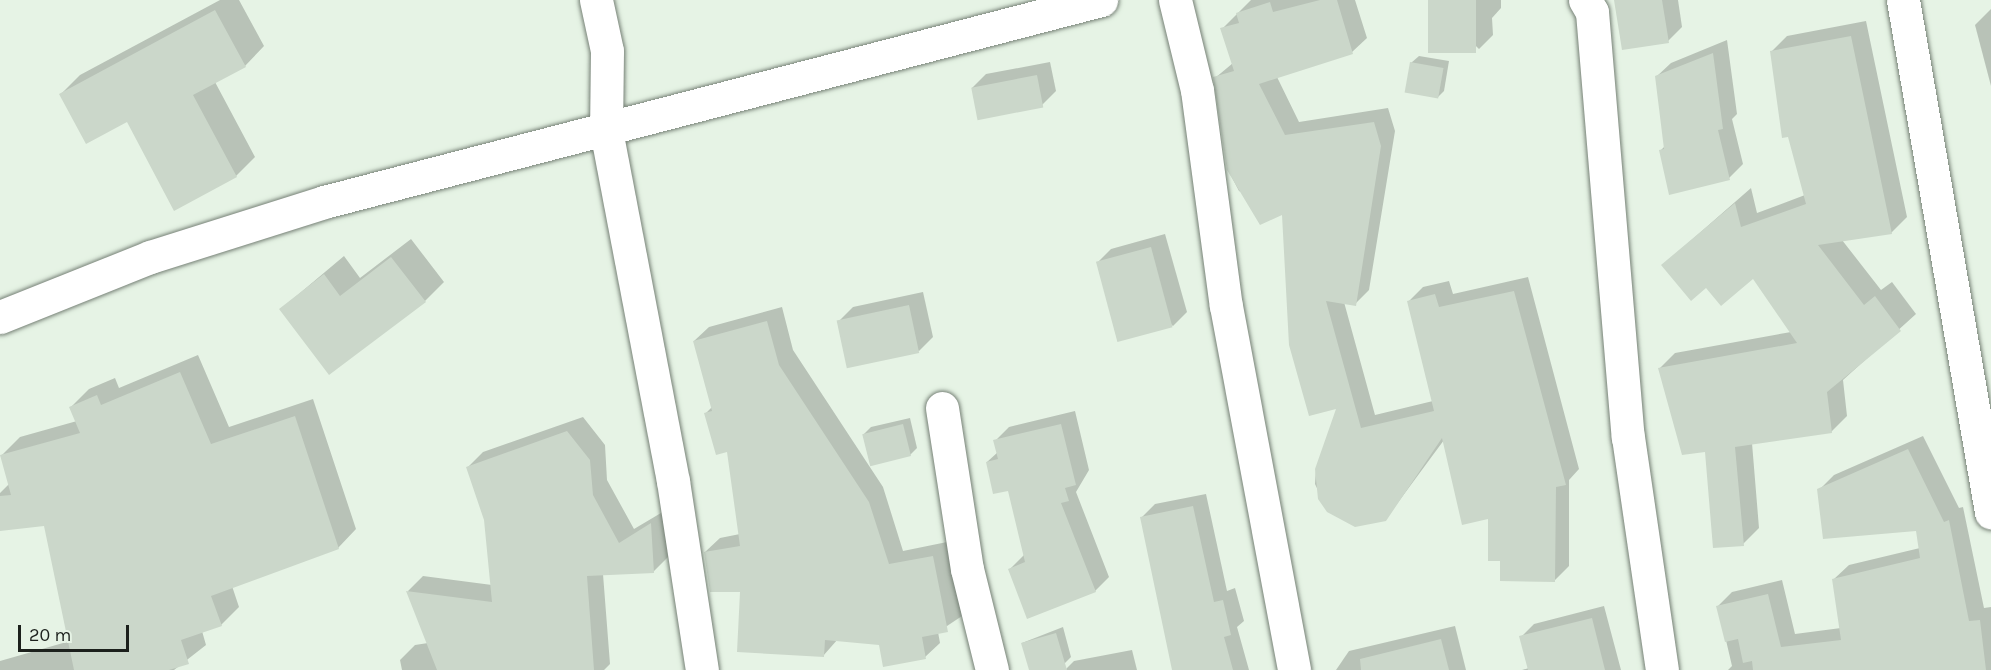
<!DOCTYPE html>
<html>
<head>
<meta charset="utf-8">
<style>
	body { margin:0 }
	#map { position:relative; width:1991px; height:670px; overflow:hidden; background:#e6f3e5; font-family:Karla,sans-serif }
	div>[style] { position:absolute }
	.shadow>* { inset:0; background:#0003 }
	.building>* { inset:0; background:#cbd7ca; transform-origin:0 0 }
	.roads { filter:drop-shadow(0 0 2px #768176) drop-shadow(0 0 2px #768176) }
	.street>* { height:33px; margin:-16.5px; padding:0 16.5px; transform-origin:16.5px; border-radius:16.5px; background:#fff }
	span { translate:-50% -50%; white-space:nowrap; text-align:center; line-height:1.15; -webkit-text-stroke:5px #e6f3e5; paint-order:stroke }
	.scale { position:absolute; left:18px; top:625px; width:111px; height:27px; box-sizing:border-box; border:3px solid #1c201c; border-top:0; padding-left:8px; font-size:18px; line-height:21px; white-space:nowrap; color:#1c201c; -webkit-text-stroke:4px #e6f3e5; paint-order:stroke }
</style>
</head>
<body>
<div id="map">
	<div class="shadow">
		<div style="clip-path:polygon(220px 0,239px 0,264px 46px,245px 66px,215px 82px,255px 157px,236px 176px,127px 120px,61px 94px,80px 75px)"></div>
		<div style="clip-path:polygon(1251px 0,1355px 0,1367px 38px,1352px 52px,1277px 77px,1299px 122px,1388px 108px,1395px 131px,1369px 290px,1355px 304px,1344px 302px,1375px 415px,1433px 401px,1408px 302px,1423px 287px,1449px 281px,1453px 294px,1528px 277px,1579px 469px,1569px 480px,1569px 566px,1555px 580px,1502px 559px,1489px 517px,1444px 440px,1385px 520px,1328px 511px,1315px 484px,1316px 469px,1339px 407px,1283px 212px,1239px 191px,1228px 170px,1215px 78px,1233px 63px,1222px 29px)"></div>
		<div style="clip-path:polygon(1429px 0,1501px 0,1501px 8px,1492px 18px,1493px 35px,1479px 49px)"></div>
		<div style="clip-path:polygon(1615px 0,1678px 0,1682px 27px,1668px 41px)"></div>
		<div style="clip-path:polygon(1991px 9px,1991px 86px,1975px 25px)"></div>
		<div style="clip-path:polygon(1866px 21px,1907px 217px,1891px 233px,1842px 240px,1881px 290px,1892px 282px,1916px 314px,1843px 380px,1847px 416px,1831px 432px,1752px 443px,1759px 528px,1743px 544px,1706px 450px,1659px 369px,1675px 353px,1791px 332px,1753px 277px,1707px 286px,1663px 265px,1751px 188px,1757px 213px,1805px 195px,1771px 52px,1787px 36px)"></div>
		<div style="clip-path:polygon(1727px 40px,1737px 114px,1732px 119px,1743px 164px,1729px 178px,1660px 151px,1665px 146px,1656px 77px,1671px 63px)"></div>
		<div style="clip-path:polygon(1419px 56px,1449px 61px,1444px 91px,1437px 98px,1411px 63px)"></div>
		<div style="clip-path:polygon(1050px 62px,1056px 91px,1042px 105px,972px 88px,986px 74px)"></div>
		<div style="clip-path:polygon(1165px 234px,1187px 312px,1173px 326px,1097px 263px,1111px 249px)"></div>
		<div style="clip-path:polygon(411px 239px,444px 282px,425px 301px,281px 309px,344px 256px,360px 278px)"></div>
		<div style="clip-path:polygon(923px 292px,933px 337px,919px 351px,839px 321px,853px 307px)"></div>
		<div style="clip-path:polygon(782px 307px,793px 350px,883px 487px,903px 551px,947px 542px,962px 616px,938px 632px,940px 643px,925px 657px,880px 643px,838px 639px,823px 656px,742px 590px,705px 552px,720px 538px,740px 534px,728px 450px,706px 413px,712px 407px,694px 341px,709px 327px)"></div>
		<div style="clip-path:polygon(198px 355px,229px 427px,313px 399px,356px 529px,338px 548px,232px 586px,239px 607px,221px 625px,202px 631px,206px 645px,174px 670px,0 670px,0 661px,70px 641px,45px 524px,0 530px,0 493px,10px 483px,2px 455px,20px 437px,77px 421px,71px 407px,89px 389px,115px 378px,119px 388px)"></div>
		<div style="clip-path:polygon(1075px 411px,1089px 470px,1076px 492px,1109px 577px,1095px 591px,1010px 569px,1024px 555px,1009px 489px,987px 462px,998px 452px,995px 441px,1009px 427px)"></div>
		<div style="clip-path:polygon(583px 417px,605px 445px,607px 480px,634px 529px,666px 510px,668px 557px,653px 572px,603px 574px,610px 664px,604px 670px,402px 670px,400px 660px,415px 645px,428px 643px,408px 591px,423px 576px,492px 585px,485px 520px,468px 467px,483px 452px)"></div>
		<div style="clip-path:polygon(910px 418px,917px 448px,910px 455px,864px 434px,871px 427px)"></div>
		<div style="clip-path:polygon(1923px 436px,1959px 508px,1963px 507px,1984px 608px,1991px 607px,1991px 670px,1728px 670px,1732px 666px,1718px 606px,1732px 592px,1782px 580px,1795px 634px,1841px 628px,1834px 579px,1849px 565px,1920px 548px,1917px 530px,1819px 490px,1834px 475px)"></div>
		<div style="clip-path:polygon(1206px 494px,1227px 591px,1235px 588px,1244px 621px,1237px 627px,1249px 670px,1173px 670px,1142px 517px,1155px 504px)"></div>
		<div style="clip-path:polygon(1604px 606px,1621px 670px,1522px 670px,1529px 668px,1521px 637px,1534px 624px)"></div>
		<div style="clip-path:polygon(1455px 626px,1466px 670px,1336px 670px,1349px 651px)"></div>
		<div style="clip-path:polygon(1063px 627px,1071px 657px,1064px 664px,1031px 670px,1022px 643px)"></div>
		<div style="clip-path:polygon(1132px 650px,1137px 670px,1065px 670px,1074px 661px)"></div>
	</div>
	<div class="building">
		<div style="clip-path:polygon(1320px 0,1337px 0,1353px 54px,1259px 84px,1285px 135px,1374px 122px,1381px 146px,1356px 306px,1326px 301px,1361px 428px,1434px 411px,1407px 301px,1435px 294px,1439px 307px,1514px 291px,1566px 485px,1556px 487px,1555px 582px,1500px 581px,1500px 561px,1488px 561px,1488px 519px,1462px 525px,1442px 438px,1386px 521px,1355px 527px,1327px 512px,1318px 499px,1315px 469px,1336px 409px,1309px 416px,1289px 345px,1282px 215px,1260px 225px,1227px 170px,1213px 77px,1234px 71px,1220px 28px,1239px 23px,1236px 13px,1270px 2px,1273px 12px)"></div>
		<div style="left:1428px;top:0;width:48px;height:53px"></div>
		<div style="clip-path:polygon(1614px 0,1662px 0,1669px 43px,1622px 50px)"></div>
		<div style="clip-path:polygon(215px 10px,246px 67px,193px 95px,237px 177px,174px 211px,127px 122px,86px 144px,59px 94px)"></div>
		<div style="clip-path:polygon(1851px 36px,1892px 234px,1818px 245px,1864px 305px,1875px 296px,1901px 331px,1827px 392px,1832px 433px,1735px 447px,1744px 546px,1713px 548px,1705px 452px,1682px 455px,1658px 368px,1797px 343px,1753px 279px,1721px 306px,1706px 288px,1691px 301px,1661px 265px,1735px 203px,1741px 227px,1806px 204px,1788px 137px,1782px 138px,1770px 51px)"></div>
		<div style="clip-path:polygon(1713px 53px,1723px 129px,1718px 130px,1730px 180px,1669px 195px,1659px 150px,1664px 149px,1655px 76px)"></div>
		<div style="left:1410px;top:62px;width:34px;height:31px;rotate:10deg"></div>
		<div style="left:1037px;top:75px;width:33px;height:67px;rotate:79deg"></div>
		<div style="left:1151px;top:247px;width:83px;height:57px;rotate:75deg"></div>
		<div style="clip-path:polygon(391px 257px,426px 302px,329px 375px,279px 309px,324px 274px,340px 296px)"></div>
		<div style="left:909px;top:305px;width:49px;height:74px;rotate:78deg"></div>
		<div style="clip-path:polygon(767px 321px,779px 365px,869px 502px,889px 564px,933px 556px,948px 632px,922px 637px,926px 659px,883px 667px,879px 645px,825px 640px,824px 657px,737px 652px,740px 592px,710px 592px,704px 552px,740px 546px,727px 452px,716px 455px,704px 413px,712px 411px,693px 341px)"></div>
		<div style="clip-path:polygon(180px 372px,211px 444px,295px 416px,339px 549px,211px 596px,222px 626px,181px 640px,189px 664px,169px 670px,74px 670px,44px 526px,0 531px,0 496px,11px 495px,0 455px,80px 433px,69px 407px,97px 395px,101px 405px)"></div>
		<div style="left:903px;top:424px;width:33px;height:42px;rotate:76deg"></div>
		<div style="clip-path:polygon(1061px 424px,1076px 485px,1065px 488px,1069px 501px,1061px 503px,1096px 592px,1027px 619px,1008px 569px,1025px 562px,1008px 491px,993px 494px,986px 462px,998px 459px,993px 440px)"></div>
		<div style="clip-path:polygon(567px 431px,590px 460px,593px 495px,619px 543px,651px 523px,654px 573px,587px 576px,594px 670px,437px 670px,406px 591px,492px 602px,484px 520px,466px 467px)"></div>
		<div style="clip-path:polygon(1908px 449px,1944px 522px,1949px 520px,1969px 621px,1980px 620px,1986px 670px,1753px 670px,1752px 661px,1743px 663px,1738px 639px,1725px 642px,1716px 606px,1768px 594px,1781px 647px,1841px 640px,1832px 579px,1920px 558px,1916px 531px,1823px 539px,1817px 489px)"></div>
		<div style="clip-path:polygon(1193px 506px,1214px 602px,1223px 600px,1231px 635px,1224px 637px,1233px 670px,1172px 670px,1140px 517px)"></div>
		<div style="clip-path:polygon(1592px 618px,1605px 670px,1528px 670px,1519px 636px)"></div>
		<div style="clip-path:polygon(1056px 633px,1067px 670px,1029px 670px,1021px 643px)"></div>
		<div style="clip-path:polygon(1441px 639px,1449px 670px,1361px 670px,1360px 659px)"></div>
	</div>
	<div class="roads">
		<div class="street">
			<div style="left:596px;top:0;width:52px;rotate:77.8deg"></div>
			<div style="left:607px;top:51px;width:79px;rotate:90.7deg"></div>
			<div style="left:606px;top:130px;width:357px;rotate:79.2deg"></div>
			<div style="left:673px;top:481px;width:191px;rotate:81.3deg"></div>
			<div style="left:1175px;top:0;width:93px;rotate:76.3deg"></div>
			<div style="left:1197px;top:90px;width:218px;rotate:82.4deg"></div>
			<div style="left:1226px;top:306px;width:370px;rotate:79.4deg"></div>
			<div style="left:1585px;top:0;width:14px;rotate:60deg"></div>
			<div style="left:1592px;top:12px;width:427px;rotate:85.2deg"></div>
			<div style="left:1628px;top:437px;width:235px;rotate:81.7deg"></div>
			<div style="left:1903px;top:0;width:520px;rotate:80.25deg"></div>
			<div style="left:0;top:317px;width:162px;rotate:-21.8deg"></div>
			<div style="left:150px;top:257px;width:182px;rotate:-17.5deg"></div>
			<div style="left:324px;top:202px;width:803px;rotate:-14.57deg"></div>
			<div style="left:942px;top:408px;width:163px;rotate:81.2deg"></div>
			<div style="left:967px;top:569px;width:104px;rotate:76.1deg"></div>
		</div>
	</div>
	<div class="scale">20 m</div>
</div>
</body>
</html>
